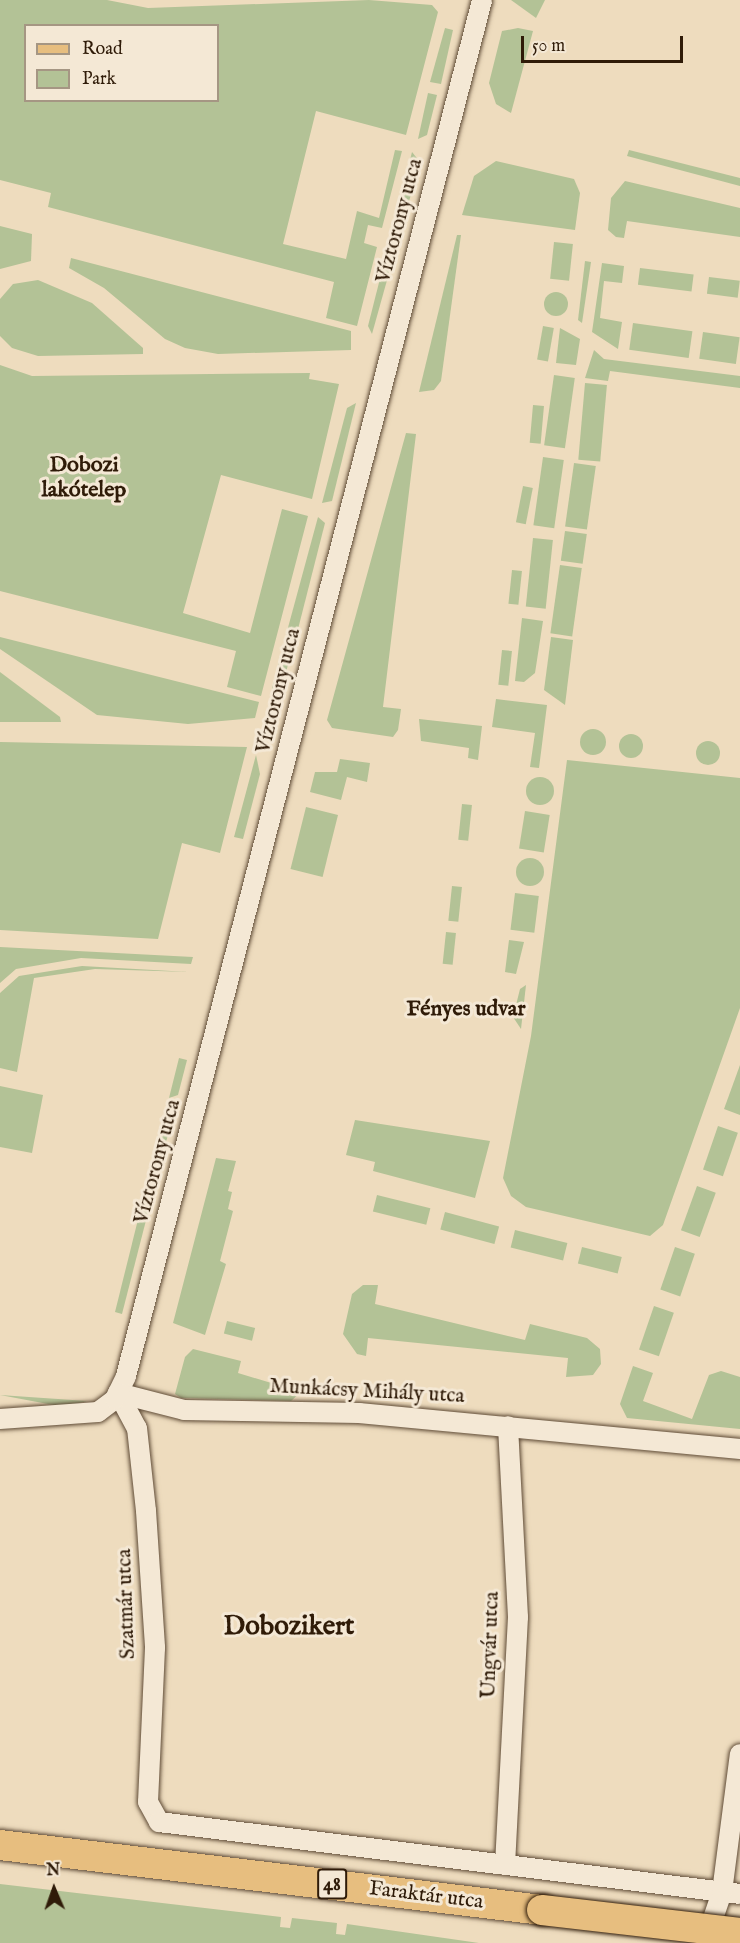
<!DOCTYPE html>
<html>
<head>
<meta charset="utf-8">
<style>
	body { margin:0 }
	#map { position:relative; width:740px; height:1943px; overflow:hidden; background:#eedcbe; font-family:"IM FELL English",serif }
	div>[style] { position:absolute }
	.green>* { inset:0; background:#b3c296; transform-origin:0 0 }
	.round { border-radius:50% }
	.roads { filter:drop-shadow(0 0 2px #5f4b36) drop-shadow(0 0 2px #5f4b36) }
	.minor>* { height:20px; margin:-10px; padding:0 10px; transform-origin:10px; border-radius:10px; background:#f4e8d5 }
	.primary>* { height:30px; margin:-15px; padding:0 15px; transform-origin:15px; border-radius:15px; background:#e7be7f }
	.bridges { filter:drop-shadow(0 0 2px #2f1b08) drop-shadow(0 0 2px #2f1b08) }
	.primary-bridge>* { height:30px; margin:-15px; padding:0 15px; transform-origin:15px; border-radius:15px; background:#e7be7f }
	span { translate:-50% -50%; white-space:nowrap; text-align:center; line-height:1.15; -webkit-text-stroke:6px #f4e8d5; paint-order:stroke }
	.shield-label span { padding:2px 4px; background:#f4e8d5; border:2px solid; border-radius:4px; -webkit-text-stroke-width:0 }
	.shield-label { font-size:20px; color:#2f1b08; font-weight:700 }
	.street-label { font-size:21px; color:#2f1b08 }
	.neighbourhood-label { font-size:22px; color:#2f1b08; font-weight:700 }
	.district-label { font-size:27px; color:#2f1b08; font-weight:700 }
	.legend { position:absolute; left:24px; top:24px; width:195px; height:78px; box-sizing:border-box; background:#f4e8d5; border:2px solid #a59683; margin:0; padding:8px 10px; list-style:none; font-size:18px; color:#2f1b08 }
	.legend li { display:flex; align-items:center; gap:12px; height:30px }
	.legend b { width:30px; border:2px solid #a59683 }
	.north { position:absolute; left:24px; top:1859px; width:60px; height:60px; -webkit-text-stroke:4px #f4e8d5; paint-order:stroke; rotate:358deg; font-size:16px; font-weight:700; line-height:24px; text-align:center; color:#2f1b08 }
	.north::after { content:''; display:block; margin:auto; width:21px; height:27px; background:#2f1b08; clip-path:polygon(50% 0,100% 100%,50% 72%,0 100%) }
	.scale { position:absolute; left:521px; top:36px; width:162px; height:27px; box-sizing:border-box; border:3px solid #2f1b08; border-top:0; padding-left:8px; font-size:18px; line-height:21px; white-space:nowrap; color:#2f1b08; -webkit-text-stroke:4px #f4e8d5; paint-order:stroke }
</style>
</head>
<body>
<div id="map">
	<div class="green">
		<div style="clip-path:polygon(evenodd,0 0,107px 0,148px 8px,369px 0,432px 5px,438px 12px,406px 135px,316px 111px,283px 244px,346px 259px,357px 211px,379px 218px,395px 150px,402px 151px,382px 228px,368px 225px,364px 243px,377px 247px,357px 326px,326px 318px,334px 282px,48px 207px,51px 193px,0 180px,0 0,26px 26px,218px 26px,218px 100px,26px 100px,26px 26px)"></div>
		<div style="clip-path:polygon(511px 0,545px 0,536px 18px)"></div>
		<div style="clip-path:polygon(445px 28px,453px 30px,441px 84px,430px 82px)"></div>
		<div style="clip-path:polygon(518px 28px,533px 31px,511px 113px,496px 104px,489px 83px,502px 31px)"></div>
		<div style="clip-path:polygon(428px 93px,437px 95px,427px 135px,418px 139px)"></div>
		<div style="clip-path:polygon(629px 150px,740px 178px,740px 186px,627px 156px)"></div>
		<div style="clip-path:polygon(412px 152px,420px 162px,372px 334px,368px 326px)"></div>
		<div style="clip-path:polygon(496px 161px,574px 179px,580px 193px,575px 230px,462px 215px,474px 176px)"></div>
		<div style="clip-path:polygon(625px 181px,740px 208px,740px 237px,627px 221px,624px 238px,616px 237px,608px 230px,611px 198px)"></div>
		<div style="clip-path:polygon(0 226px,32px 234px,31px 261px,0 269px)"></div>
		<div style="clip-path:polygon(457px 235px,461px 235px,441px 381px,434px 390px,419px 392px)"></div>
		<div style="left:554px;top:242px;width:19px;height:37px;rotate:6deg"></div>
		<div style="clip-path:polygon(71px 258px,351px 331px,351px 350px,218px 354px,185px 348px,165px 339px,104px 288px,69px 268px)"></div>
		<div style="clip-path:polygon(585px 261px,591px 262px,582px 323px,578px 320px)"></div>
		<div style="clip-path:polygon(602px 263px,624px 266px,622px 283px,604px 281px,600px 318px,622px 322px,618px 349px,592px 332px)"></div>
		<div style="left:640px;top:268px;width:54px;height:17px;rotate:7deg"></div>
		<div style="left:709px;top:277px;width:31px;height:17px;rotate:7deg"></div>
		<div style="clip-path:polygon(38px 280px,92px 303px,143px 348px,143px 354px,38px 356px,12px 348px,0 336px,0 299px,13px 284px)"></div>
		<div class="round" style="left:544px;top:292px;width:24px;height:24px"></div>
		<div style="left:633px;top:323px;width:60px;height:27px;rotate:8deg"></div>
		<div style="left:543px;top:326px;width:11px;height:34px;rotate:10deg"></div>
		<div style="clip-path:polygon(560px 328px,580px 339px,576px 365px,556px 363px)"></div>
		<div style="left:703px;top:332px;width:37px;height:27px;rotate:8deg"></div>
		<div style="clip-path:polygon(594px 350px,604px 359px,740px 376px,740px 388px,610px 371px,608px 381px,585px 378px)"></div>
		<div style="clip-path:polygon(0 365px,32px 376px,310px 373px,309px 379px,339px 384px,312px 499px,221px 475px,183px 613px,250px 633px,282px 509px,308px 516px,261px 696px,227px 687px,236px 651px,0 591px)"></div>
		<div style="left:554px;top:375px;width:21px;height:71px;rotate:8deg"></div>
		<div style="left:585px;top:383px;width:22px;height:77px;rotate:5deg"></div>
		<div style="clip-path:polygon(356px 403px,332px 501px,322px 503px,347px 408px)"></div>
		<div style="left:533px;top:405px;width:11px;height:38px;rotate:5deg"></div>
		<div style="clip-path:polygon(406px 433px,416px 434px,383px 707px,401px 709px,398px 730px,393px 737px,332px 728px,327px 720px)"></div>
		<div style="left:543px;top:457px;width:21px;height:69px;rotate:8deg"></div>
		<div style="left:574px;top:463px;width:22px;height:64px;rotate:8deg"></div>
		<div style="left:523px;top:486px;width:10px;height:37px;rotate:11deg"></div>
		<div style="clip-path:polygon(318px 517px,325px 523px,296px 637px,286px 635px)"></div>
		<div style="left:565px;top:531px;width:22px;height:30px;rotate:8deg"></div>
		<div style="left:533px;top:538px;width:20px;height:69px;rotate:6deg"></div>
		<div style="left:560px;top:565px;width:22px;height:69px;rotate:8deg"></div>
		<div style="left:512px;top:570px;width:10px;height:34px;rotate:6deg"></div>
		<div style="clip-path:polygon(522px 618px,543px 621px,535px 673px,524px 682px,515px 681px)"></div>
		<div style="clip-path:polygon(0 637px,259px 702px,255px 718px,188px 724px,97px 715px,0 649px)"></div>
		<div style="clip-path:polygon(551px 637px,573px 640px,565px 705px,544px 690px)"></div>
		<div style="clip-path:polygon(283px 648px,292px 651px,278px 700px,272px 688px)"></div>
		<div style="left:502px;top:650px;width:10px;height:35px;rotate:6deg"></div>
		<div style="clip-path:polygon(0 672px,60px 717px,61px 722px,0 722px)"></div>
		<div style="clip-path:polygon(496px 699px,547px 705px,539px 768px,530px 767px,535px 733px,492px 727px)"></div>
		<div style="clip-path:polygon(419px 719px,482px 726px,478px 760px,468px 758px,469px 748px,421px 741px)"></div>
		<div class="round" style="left:580px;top:729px;width:26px;height:26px"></div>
		<div class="round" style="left:619px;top:734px;width:24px;height:24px"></div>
		<div class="round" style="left:696px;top:741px;width:24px;height:24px"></div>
		<div style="clip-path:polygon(0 742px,247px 747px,220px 853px,182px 843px,158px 939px,0 930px)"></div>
		<div style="clip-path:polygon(256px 755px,260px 774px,243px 839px,234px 837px)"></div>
		<div style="clip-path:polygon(340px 759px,370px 763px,367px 782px,347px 777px,341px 800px,310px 792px,315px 772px,337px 772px)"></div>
		<div style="clip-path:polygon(567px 760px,740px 778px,740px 1008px,663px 1225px,650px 1236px,526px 1207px,511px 1196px,503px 1178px,531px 1036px)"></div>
		<div class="round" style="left:526px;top:777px;width:28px;height:28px"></div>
		<div style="left:462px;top:804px;width:10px;height:36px;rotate:6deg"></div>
		<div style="left:306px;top:807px;width:33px;height:64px;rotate:14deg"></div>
		<div style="left:525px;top:811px;width:25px;height:38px;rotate:9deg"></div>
		<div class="round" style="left:516px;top:858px;width:28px;height:28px"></div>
		<div style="left:452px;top:886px;width:10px;height:35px;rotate:6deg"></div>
		<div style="left:515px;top:893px;width:24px;height:37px;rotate:7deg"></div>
		<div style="left:446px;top:932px;width:10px;height:32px;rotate:6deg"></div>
		<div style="clip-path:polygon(509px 940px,524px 942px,516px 974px,505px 972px)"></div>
		<div style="clip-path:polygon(0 947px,193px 957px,191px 964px,81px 958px,16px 969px,0 983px)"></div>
		<div style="clip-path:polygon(82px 966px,189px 972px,95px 969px,34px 978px,17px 1072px,0 1068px,0 993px,19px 976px)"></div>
		<div style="clip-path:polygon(526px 985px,521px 1029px,513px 1017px,520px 989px)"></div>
		<div style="clip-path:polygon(179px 1058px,187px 1060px,178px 1095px,169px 1098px)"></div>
		<div style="clip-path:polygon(740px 1065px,740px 1115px,724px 1109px)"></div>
		<div style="clip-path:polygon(0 1086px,43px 1095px,32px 1153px,0 1147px)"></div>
		<div style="clip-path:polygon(166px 1107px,173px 1115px,122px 1314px,115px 1312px)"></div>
		<div style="clip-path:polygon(355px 1120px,490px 1141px,475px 1198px,373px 1171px,375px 1162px,346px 1155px)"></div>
		<div style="left:718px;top:1126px;width:21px;height:46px;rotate:19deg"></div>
		<div style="clip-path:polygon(216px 1158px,236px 1161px,228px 1191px,232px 1192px,228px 1209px,233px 1211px,220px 1261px,226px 1264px,205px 1335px,173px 1323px)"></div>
		<div style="left:697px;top:1186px;width:20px;height:47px;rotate:20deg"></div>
		<div style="left:377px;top:1195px;width:55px;height:17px;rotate:14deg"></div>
		<div style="left:445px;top:1212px;width:56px;height:18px;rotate:15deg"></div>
		<div style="left:515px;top:1230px;width:54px;height:18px;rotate:14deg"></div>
		<div style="left:582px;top:1247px;width:41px;height:17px;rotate:14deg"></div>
		<div style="left:675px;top:1247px;width:21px;height:45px;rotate:19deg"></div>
		<div style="clip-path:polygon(363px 1285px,378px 1285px,375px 1304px,525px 1340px,530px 1324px,587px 1338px,600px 1349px,601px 1364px,593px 1375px,566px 1377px,568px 1358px,368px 1338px,366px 1356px,357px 1354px,343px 1334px,352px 1294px)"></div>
		<div style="left:654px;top:1306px;width:21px;height:46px;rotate:19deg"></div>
		<div style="left:227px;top:1321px;width:29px;height:13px;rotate:14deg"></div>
		<div style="clip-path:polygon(193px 1349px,241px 1361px,238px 1373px,301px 1392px,291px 1401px,181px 1398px,175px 1394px,185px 1357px)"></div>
		<div style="clip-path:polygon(633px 1366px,653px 1373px,643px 1401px,692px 1419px,709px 1375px,721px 1371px,740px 1377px,740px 1429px,627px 1418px,620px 1404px)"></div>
		<div style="clip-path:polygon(0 1395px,87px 1401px,64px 1407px)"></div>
		<div style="clip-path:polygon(0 1884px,281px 1917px,280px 1927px,290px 1928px,292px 1918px,337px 1923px,336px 1934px,345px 1935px,347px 1924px,479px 1943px,0 1943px)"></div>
	</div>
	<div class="roads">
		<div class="minor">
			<div style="left:118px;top:1393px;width:40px;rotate:62deg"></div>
			<div style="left:137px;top:1428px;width:83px;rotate:83.8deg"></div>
			<div style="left:146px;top:1511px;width:137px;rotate:86.2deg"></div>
			<div style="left:155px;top:1648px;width:154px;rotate:92.6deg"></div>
			<div style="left:148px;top:1802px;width:23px;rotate:61deg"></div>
			<div style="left:159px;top:1822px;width:585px;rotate:7.06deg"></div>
			<div style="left:118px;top:1393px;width:68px;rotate:14.4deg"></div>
			<div style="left:184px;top:1410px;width:175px;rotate:1deg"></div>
			<div style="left:359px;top:1413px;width:383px;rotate:5.4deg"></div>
			<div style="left:0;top:1419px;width:98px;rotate:-4.1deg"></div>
			<div style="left:98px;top:1412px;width:21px;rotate:-37deg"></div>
			<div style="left:115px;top:1399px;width:25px;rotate:-64deg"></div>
			<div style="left:126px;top:1376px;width:1421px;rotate:-75.49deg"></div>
			<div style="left:505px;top:1865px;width:248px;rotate:-87deg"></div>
			<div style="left:518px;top:1617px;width:191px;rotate:-93deg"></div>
			<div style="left:706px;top:1939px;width:50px;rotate:-71.2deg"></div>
			<div style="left:722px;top:1892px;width:139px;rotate:-82.6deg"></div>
		</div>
		<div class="primary">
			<div style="left:0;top:1845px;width:546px;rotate:6.84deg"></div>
		</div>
	</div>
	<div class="bridges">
		<div class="primary-bridge">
			<div style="left:542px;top:1910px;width:199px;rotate:6.6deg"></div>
		</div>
	</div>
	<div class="shield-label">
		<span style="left:332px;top:1884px">48</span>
	</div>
	<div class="street-label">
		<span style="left:400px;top:221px;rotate:-75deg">Víztorony utca</span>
		<span style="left:279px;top:691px;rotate:-76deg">Víztorony utca</span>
		<span style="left:158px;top:1162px;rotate:-75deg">Víztorony utca</span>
		<span style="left:367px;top:1392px;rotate:3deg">Munkácsy Mihály utca</span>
		<span style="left:127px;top:1604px;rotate:-92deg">Szatmár utca</span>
		<span style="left:491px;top:1645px;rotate:-88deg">Ungvár utca</span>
		<span style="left:426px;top:1896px;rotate:7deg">Faraktár utca</span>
	</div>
	<div class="neighbourhood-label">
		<span style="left:84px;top:478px">Dobozi<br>lakótelep</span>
		<span style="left:466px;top:1010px">Fényes udvar</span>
	</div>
	<div class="district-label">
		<span style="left:289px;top:1628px">Dobozikert</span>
	</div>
	<ul class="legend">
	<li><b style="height:8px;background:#e7be7f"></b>Road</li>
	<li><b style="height:16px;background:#b3c296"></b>Park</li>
	</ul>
	<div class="north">N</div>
	<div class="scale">50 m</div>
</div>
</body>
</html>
